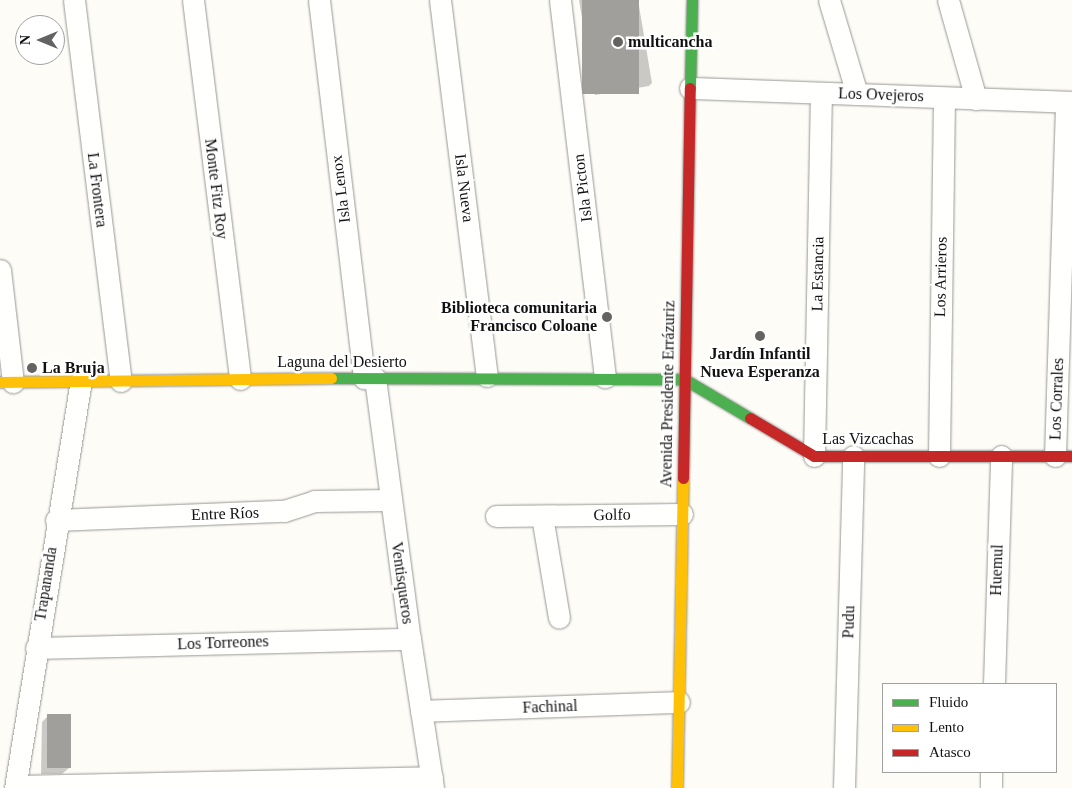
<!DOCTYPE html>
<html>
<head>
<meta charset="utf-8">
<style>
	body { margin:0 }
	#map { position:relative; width:1072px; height:788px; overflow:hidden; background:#fdfcf7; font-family:"Times New Roman",serif }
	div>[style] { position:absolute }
	.shadow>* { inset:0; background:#0003 }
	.building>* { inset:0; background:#a19f9c; transform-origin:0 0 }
	.roads { filter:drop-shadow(0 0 1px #979795) drop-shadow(0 0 1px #979795) }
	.street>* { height:21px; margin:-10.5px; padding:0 10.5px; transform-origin:10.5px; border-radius:10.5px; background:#fffffe }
	.fast>* { height:11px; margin:-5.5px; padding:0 5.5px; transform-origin:5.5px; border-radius:5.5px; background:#4caf50 }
	.slow>* { height:11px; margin:-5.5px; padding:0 5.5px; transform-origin:5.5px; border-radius:5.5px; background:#ffc107 }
	.jam>* { height:11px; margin:-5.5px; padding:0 5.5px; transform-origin:5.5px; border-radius:5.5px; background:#c62828 }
	.dots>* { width:14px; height:14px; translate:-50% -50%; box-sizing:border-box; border:2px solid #fff; border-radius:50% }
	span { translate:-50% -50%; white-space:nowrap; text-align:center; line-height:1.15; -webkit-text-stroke:5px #fff; paint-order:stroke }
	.poi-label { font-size:16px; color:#111; font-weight:700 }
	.left { translate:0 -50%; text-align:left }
	.right { translate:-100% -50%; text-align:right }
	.street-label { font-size:16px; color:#111 }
	.legend { position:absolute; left:882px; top:683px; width:175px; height:90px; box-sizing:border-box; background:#fff; border:1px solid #a0a0a0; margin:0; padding:6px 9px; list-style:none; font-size:15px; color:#111 }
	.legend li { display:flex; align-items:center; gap:10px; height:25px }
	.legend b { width:25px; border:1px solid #a0a0a0 }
	.north { position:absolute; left:15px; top:15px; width:50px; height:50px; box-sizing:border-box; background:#fff; border:1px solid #a0a0a0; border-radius:50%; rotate:270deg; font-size:14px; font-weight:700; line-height:20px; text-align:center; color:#111 }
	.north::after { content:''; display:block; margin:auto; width:18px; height:22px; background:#646362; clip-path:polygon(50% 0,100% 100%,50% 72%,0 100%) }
</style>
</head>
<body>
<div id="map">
	<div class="shadow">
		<div style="clip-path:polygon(579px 0,638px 0,652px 83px,649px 86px,595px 95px)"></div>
		<div style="clip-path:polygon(48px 716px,69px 768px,62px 774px,41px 774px,42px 722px)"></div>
	</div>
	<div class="building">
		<div style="left:582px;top:0;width:57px;height:94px"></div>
		<div style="left:47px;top:714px;width:24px;height:54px"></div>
	</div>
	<div class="roads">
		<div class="street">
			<div style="left:74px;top:0;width:384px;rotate:83deg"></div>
			<div style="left:193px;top:0;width:382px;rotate:82.9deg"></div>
			<div style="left:319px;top:0;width:381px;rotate:83.2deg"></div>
			<div style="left:440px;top:0;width:379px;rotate:82.9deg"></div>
			<div style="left:560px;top:0;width:380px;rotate:83.2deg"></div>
			<div style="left:829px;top:0;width:98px;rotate:73.4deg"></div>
			<div style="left:948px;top:0;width:103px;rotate:74.2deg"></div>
			<div style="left:690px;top:88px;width:382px;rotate:2.1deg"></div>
			<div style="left:0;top:270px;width:113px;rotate:83.4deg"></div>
			<div style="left:375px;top:378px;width:263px;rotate:82.4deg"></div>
			<div style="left:410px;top:639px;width:151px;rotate:81.2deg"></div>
			<div style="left:814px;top:456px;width:363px;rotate:-88.9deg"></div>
			<div style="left:939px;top:456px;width:358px;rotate:-89.2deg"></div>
			<div style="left:1055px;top:456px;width:354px;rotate:-88.2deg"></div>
			<div style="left:496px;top:516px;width:186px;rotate:-0.6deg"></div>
			<div style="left:542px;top:516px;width:103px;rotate:80.5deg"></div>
			<div style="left:56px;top:520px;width:228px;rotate:-2.3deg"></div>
			<div style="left:284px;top:511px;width:32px;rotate:-18deg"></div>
			<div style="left:314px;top:501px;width:77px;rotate:-0.7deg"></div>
			<div style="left:36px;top:648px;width:374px;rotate:-1.4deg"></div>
			<div style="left:994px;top:684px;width:228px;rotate:-88.2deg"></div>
			<div style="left:421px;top:711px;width:258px;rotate:-2deg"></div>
			<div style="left:16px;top:786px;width:416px;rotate:-1.2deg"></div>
			<div style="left:15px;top:788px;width:412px;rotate:-80.8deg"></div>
			<div style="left:844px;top:788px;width:332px;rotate:-88.4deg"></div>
			<div style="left:991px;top:788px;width:16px;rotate:-90deg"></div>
		</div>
		<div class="fast">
			<div style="left:690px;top:88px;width:88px;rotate:-88.7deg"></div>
			<div style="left:331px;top:378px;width:353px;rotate:0.2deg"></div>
			<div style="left:684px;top:379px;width:77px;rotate:30.6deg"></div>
		</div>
		<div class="slow">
			<div style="left:0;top:382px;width:331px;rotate:-0.7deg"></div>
			<div style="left:677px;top:788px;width:310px;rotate:-88.9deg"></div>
		</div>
		<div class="jam">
			<div style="left:750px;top:418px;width:74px;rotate:30.7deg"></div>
			<div style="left:814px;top:456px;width:258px"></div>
			<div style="left:683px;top:478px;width:390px;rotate:-89deg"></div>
		</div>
	</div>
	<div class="dots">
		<div style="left:618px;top:42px;background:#646362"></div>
		<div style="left:607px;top:317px;background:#646362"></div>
		<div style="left:760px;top:336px;background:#646362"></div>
		<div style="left:32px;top:368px;background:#646362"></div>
	</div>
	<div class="poi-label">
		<span class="left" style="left:628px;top:42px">multicancha</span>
		<span class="right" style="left:597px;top:317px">Biblioteca comunitaria<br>Francisco Coloane</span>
		<span style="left:760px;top:363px">Jardín Infantil<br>Nueva Esperanza</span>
		<span class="left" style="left:42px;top:368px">La Bruja</span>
	</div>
	<div class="street-label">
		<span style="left:881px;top:95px;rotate:2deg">Los Ovejeros</span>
		<span style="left:464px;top:188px;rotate:83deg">Isla Nueva</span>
		<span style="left:583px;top:188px;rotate:-97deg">Isla Picton</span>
		<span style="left:216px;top:189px;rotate:83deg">Monte Fitz Roy</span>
		<span style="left:341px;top:189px;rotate:-97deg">Isla Lenox</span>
		<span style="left:97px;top:190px;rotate:83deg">La Frontera</span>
		<span style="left:818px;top:274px;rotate:-89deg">La Estancia</span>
		<span style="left:941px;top:277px;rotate:-89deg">Los Arrieros</span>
		<span style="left:342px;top:362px">Laguna del Desierto</span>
		<span style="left:668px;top:394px;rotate:-89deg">Avenida Presidente Errázuriz</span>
		<span style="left:1057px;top:399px;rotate:-88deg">Los Corrales</span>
		<span style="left:868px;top:439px">Las Vizcachas</span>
		<span style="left:225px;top:514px;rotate:-2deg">Entre Ríos</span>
		<span style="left:612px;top:515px;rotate:-1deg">Golfo</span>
		<span style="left:997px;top:570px;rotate:-88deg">Huemul</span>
		<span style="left:402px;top:583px;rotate:82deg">Ventisqueros</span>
		<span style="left:46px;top:584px;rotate:-81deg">Trapananda</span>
		<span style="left:849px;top:622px;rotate:-88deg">Pudu</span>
		<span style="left:223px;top:643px;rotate:-2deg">Los Torreones</span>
		<span style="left:550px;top:707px;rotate:-2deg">Fachinal</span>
	</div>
	<ul class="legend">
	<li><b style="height:6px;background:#4caf50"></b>Fluido</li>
	<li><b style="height:6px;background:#ffc107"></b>Lento</li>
	<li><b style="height:6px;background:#c62828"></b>Atasco</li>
	</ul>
	<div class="north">N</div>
</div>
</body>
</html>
